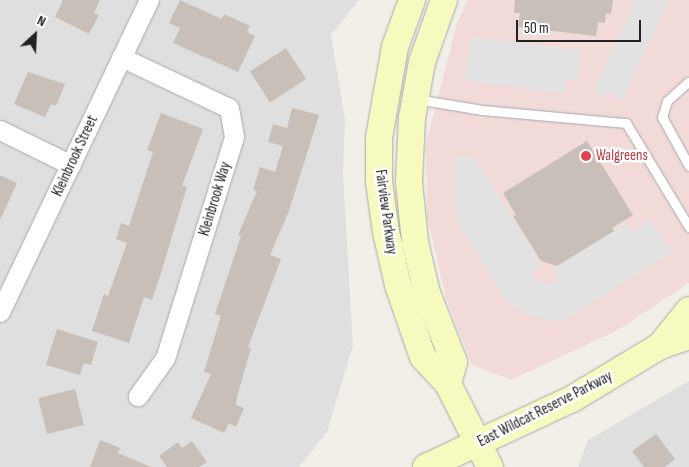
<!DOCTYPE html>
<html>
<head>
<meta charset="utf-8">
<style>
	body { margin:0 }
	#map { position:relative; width:689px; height:467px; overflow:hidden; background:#f2efe9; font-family:"Sofia Sans Condensed",sans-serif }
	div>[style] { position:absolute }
	.residential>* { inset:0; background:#e0dfdf }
	.commercial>* { inset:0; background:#f2dad9 }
	.parking>* { inset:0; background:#e2e2e2 }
	.building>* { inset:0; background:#c7bfb8; transform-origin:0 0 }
	.roads { filter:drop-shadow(0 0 1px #a9a9a9) drop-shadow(0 0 1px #a9a9a9) }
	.lane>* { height:9px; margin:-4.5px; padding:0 4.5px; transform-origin:4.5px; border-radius:4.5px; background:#fff }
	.street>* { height:19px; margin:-9.5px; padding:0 9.5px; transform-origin:9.5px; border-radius:9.5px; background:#fff }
	.secondary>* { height:26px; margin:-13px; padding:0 13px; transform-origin:13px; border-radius:13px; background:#f7fabf }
	.dots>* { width:14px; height:14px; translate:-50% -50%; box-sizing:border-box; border:2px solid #fff; border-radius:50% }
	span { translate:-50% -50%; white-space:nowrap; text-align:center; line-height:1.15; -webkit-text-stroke:5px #fff; paint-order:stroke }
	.street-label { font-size:15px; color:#222 }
	.health-label { font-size:15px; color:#be3a42 }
	.left { translate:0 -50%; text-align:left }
	.north { position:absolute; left:10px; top:10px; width:50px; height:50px; -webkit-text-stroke:4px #fff; paint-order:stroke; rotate:25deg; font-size:14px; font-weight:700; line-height:20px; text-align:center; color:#222 }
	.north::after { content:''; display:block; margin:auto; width:18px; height:22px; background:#222; clip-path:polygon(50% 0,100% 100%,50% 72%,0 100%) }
	.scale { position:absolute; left:516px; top:20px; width:125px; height:22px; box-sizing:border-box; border:2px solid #222; border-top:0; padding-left:6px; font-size:15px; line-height:18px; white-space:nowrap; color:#222; -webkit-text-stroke:4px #fff; paint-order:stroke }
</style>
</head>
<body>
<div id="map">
	<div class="residential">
		<div style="clip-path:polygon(0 0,359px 0,331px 35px,345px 119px,343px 175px,353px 345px,327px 432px,299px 467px,0 467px)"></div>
		<div style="clip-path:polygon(689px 381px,689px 467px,578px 467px,588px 440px)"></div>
	</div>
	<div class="commercial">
		<div style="clip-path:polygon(468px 0,689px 0,689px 283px,618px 330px,511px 380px,472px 365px,446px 298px,427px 216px,426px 143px,457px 23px)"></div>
	</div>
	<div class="parking">
		<div style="clip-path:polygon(636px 0,669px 0,622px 100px,609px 93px,606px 98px,593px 92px)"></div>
		<div style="clip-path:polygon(471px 37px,581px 50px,577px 80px,566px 79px,564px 93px,464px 80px)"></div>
		<div style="clip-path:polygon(453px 157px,475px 158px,542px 266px,531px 274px,537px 280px,551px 284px,559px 280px,552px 269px,625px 224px,631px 233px,651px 220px,673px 252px,561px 322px,521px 313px,507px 302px,460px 227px,453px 205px)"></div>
	</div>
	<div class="building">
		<div style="clip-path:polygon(63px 0,100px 0,94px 13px,99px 15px,89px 34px,55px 17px)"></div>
		<div style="clip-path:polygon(180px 0,222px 19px,224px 14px,250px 26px,247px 32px,255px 36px,238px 72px,173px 43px,180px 28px,169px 23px)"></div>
		<div style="clip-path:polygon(515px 0,613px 0,611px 14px,606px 13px,605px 23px,598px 22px,596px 36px,518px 27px,520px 13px,514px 13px)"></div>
		<div style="left:286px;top:48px;width:37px;height:43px;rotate:57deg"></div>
		<div style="clip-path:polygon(28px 72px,65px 84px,56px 106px,51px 104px,45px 117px,14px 104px)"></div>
		<div style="clip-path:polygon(292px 108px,319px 115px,289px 211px,270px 255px,281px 259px,248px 347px,251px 348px,237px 397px,236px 405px,244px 408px,236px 427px,229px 423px,224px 433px,191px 418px,211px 374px,204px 372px,221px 316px,215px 314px,241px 236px,238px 235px,257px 191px,253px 190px,260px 167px,275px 172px,283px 146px,268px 142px,273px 124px,287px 128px)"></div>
		<div style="clip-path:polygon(161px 113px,203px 129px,182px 186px,187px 187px,160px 276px,152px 300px,144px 297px,129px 343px,92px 331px,104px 294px,108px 296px,127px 243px,116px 239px,121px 223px,129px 226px,153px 152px,147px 150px)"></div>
		<div style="clip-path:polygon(587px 141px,633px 215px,612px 228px,614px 231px,557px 266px,541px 261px,513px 216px,516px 215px,503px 193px)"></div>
		<div style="clip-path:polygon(0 175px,17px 183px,0 220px)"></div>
		<div style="clip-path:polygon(57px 329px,98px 342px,91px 365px,84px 363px,80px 375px,46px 365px)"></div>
		<div style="left:75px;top:389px;width:37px;height:38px;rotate:76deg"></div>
		<div style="clip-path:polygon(656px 434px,675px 459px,665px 467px,644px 467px,632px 451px)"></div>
		<div style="clip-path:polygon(100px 440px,120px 448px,118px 453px,151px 467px,90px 467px)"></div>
		<div style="clip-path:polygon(192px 441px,207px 462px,199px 467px,167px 467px,159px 456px,178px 442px,182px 448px)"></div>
	</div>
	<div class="roads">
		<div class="lane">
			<div style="left:688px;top:82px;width:28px;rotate:138deg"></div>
			<div style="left:667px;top:101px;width:17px;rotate:107deg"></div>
			<div style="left:662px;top:117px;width:56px;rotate:61.1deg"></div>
			<div style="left:416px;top:99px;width:67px;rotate:9.5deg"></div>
			<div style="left:482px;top:110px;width:145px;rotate:5.2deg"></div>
			<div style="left:626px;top:123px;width:122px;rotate:58.8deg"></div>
		</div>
		<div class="street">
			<div style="left:121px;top:57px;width:119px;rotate:25.3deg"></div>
			<div style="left:229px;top:108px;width:29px;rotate:80deg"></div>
			<div style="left:234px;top:137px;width:232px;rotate:107.3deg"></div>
			<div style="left:165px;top:358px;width:47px;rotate:125.4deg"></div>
			<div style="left:0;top:130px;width:79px;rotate:26.2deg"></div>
			<div style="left:0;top:312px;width:346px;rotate:-64.5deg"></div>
		</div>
		<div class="secondary">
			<div style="left:412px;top:0;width:50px;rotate:109.9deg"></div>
			<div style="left:395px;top:47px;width:92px;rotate:100deg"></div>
			<div style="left:379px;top:138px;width:44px;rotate:90deg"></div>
			<div style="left:379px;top:182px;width:50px;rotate:82deg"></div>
			<div style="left:386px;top:232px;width:54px;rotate:77.2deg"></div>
			<div style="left:398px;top:285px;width:76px;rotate:70.9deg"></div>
			<div style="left:423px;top:357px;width:37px;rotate:47deg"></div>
			<div style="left:448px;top:384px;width:93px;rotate:63.2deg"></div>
			<div style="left:444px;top:0;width:66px;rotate:109.5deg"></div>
			<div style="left:422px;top:62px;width:57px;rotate:100.1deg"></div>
			<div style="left:412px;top:118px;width:64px;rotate:92.7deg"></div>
			<div style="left:409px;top:182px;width:60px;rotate:84.3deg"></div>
			<div style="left:415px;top:242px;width:52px;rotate:76.8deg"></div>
			<div style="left:427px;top:293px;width:74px;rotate:68.6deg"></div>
			<div style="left:454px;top:362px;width:23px;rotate:105deg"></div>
			<div style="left:660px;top:346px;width:46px;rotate:-51.1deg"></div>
			<div style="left:426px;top:467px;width:161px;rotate:-25deg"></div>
			<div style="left:572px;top:399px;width:103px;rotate:-31.1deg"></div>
			<div style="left:660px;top:346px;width:31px;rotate:-19deg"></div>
		</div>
	</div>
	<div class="dots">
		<div style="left:586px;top:156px;background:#e0444e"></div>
	</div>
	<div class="street-label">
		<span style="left:75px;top:156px;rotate:-65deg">Kleinbrook Street</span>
		<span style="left:215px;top:199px;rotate:-73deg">Kleinbrook Way</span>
		<span style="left:386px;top:212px;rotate:82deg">Fairview Parkway</span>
		<span style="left:545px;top:409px;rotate:-27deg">East Wildcat Reserve Parkway</span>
	</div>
	<div class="health-label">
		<span class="left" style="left:596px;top:156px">Walgreens</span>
	</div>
	<div class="north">N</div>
	<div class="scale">50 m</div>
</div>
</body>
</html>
